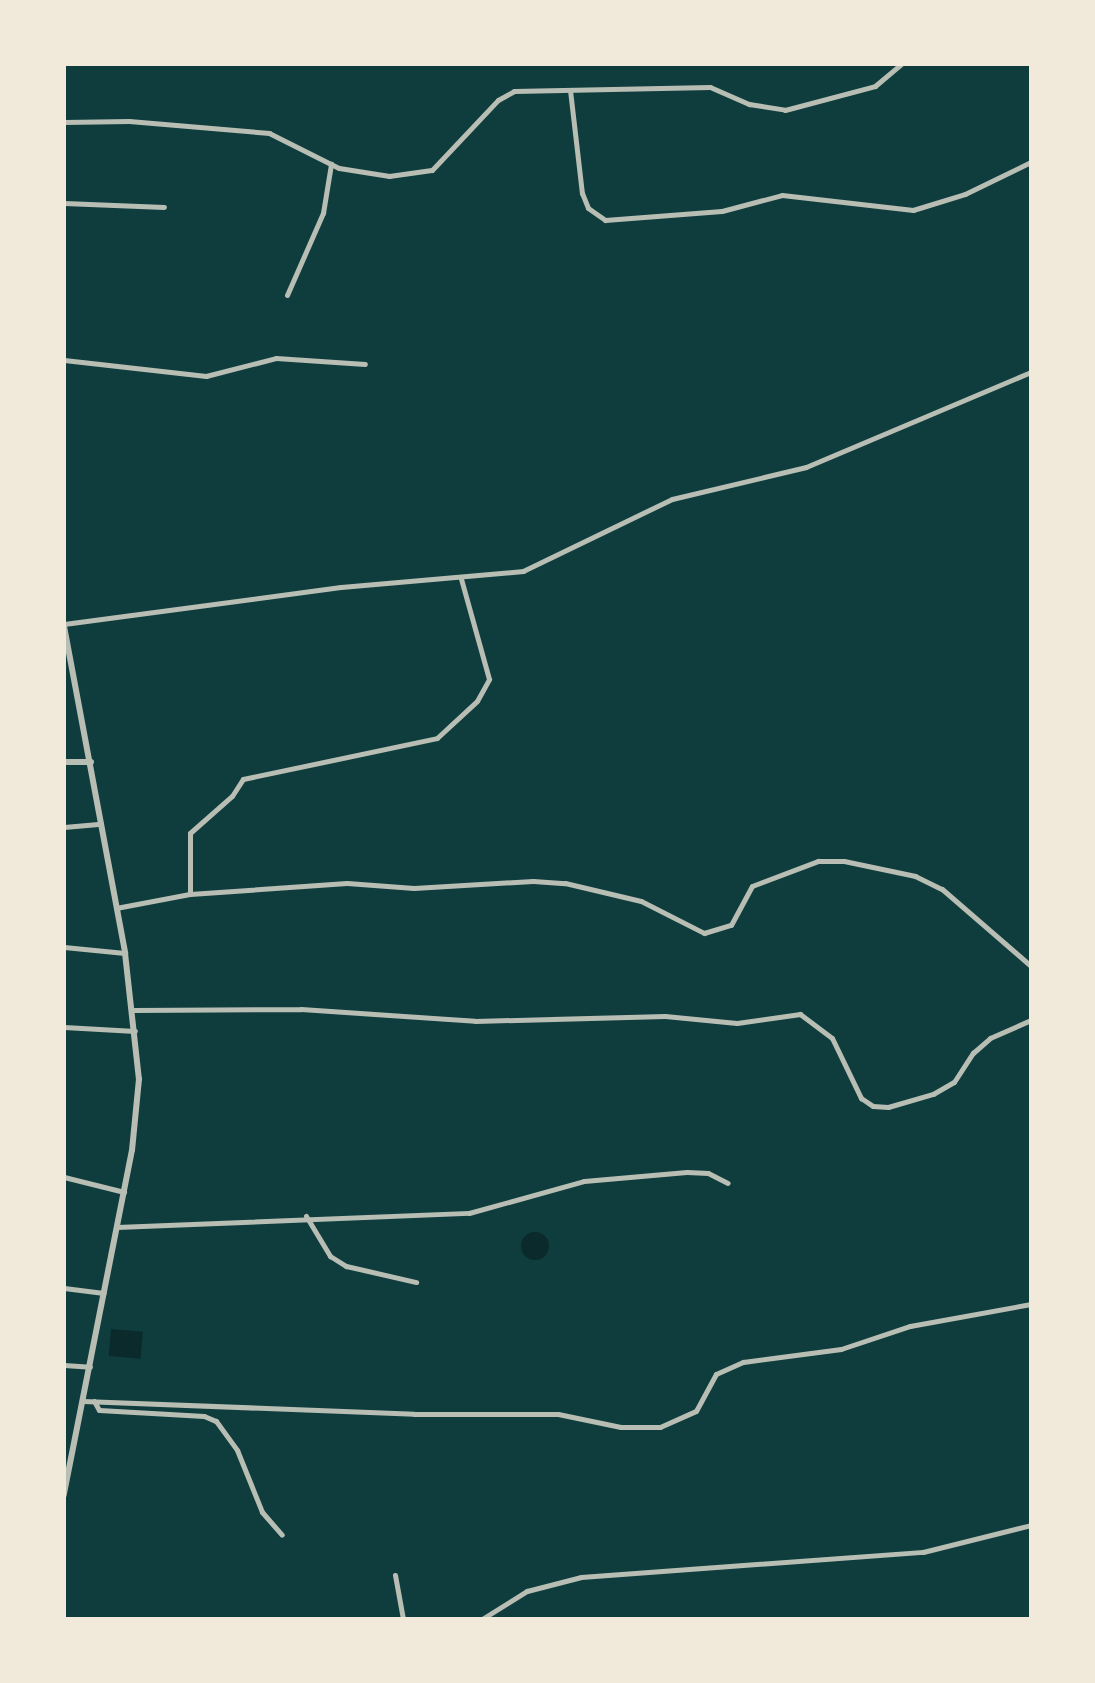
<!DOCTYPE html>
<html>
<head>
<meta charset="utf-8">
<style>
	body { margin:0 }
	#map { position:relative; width:1095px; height:1683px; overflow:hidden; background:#0f3d3e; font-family:"Space Grotesk",sans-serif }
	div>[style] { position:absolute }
	.water>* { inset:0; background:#0a2a2b; transform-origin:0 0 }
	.round { border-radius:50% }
	.minor>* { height:5px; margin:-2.5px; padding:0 2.5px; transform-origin:2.5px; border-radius:2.5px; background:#b8beb3 }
	.tertiary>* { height:6px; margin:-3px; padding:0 3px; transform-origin:3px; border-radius:3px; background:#b8beb3 }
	span { translate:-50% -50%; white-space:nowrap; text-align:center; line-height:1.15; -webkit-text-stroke:7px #f1e9da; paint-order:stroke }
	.frame { position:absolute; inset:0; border:66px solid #f1e9da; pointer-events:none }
</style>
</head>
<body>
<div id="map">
	<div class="water">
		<div class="round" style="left:521px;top:1232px;width:28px;height:28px"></div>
		<div style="left:111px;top:1329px;width:32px;height:27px;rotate:5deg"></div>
	</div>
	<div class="minor">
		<div style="left:570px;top:90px;width:104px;rotate:83.4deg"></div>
		<div style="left:582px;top:193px;width:16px;rotate:68deg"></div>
		<div style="left:588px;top:208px;width:21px;rotate:35deg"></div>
		<div style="left:605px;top:220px;width:117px;rotate:-4.4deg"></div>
		<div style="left:722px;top:211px;width:62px;rotate:-14.9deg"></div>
		<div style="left:782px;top:195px;width:132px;rotate:6.5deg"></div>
		<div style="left:913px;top:210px;width:54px;rotate:-17.1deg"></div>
		<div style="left:965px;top:194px;width:73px;rotate:-25.9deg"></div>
		<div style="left:64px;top:122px;width:65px;rotate:-0.9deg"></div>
		<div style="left:129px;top:121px;width:141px;rotate:4.9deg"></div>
		<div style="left:269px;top:133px;width:78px;rotate:26.6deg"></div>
		<div style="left:339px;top:168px;width:51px;rotate:9.1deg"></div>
		<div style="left:389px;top:176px;width:43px;rotate:-7.9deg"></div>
		<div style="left:432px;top:170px;width:96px;rotate:-46.7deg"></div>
		<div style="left:498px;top:100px;width:18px;rotate:-29deg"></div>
		<div style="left:514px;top:91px;width:196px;rotate:-1.2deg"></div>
		<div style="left:710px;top:87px;width:43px;rotate:23.6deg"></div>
		<div style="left:749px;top:104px;width:36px;rotate:9deg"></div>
		<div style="left:785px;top:110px;width:93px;rotate:-14.9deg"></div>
		<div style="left:875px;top:86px;width:34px;rotate:-40deg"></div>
		<div style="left:64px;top:203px;width:100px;rotate:2.3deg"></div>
		<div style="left:287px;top:295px;width:90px;rotate:-66.3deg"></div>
		<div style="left:323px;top:213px;width:50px;rotate:-80.7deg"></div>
		<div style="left:64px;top:360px;width:143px;rotate:6.4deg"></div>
		<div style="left:206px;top:376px;width:72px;rotate:-14.4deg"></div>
		<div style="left:276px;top:358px;width:89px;rotate:3.9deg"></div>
		<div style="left:64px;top:624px;width:279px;rotate:-7.6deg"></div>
		<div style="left:341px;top:587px;width:183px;rotate:-5deg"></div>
		<div style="left:523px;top:571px;width:165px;rotate:-25.8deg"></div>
		<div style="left:672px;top:499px;width:138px;rotate:-13.4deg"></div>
		<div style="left:806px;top:467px;width:244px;rotate:-22.9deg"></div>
		<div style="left:64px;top:827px;width:37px;rotate:-5deg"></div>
		<div style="left:190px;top:894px;width:61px;rotate:-90deg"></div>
		<div style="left:190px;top:833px;width:56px;rotate:-41.4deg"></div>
		<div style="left:232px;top:796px;width:20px;rotate:-57deg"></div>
		<div style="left:243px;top:779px;width:198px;rotate:-11.9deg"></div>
		<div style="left:437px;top:738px;width:54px;rotate:-42.8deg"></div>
		<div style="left:477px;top:701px;width:25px;rotate:-61deg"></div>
		<div style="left:489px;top:679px;width:104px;rotate:-105.6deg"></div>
		<div style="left:116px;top:908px;width:75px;rotate:-10.7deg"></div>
		<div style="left:190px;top:894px;width:157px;rotate:-4deg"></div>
		<div style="left:347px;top:883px;width:67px;rotate:4.3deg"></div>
		<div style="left:414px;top:888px;width:119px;rotate:-3.4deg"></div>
		<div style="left:533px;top:881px;width:32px;rotate:4deg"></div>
		<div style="left:565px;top:883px;width:78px;rotate:13.3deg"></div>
		<div style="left:641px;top:901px;width:71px;rotate:26.9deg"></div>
		<div style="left:704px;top:933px;width:28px;rotate:-17deg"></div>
		<div style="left:731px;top:925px;width:44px;rotate:-61.7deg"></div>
		<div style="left:752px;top:886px;width:71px;rotate:-20.7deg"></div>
		<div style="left:818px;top:861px;width:26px"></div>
		<div style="left:844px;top:861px;width:73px;rotate:11.9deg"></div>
		<div style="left:915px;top:876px;width:30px;rotate:26deg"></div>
		<div style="left:942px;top:889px;width:118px;rotate:40.9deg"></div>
		<div style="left:64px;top:947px;width:61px;rotate:5.6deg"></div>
		<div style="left:134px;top:1010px;width:167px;rotate:-0.3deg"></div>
		<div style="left:301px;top:1009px;width:174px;rotate:3.9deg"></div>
		<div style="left:475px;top:1021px;width:190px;rotate:-1.5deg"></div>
		<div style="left:665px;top:1016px;width:72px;rotate:5.6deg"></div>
		<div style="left:737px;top:1023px;width:64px;rotate:-8.1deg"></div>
		<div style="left:800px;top:1014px;width:40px;rotate:37deg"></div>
		<div style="left:832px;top:1038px;width:67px;rotate:64.2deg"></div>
		<div style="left:861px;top:1098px;width:14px;rotate:34deg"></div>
		<div style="left:873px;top:1106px;width:15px;rotate:4deg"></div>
		<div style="left:888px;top:1107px;width:47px;rotate:-16.1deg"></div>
		<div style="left:933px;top:1094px;width:24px;rotate:-30deg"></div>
		<div style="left:954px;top:1082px;width:35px;rotate:-57deg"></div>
		<div style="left:973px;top:1053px;width:23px;rotate:-41deg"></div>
		<div style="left:990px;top:1038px;width:45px;rotate:-23.7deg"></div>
		<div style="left:64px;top:1027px;width:71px;rotate:3.2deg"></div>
		<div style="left:64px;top:1177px;width:62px;rotate:14deg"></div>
		<div style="left:306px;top:1216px;width:47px;rotate:59deg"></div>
		<div style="left:330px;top:1256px;width:19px;rotate:32deg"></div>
		<div style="left:346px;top:1266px;width:72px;rotate:12.9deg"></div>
		<div style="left:117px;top:1227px;width:352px;rotate:-2.3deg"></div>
		<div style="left:469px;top:1213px;width:119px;rotate:-15.5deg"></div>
		<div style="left:584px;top:1181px;width:103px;rotate:-5deg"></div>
		<div style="left:687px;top:1172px;width:21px;rotate:3deg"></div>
		<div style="left:708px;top:1173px;width:22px;rotate:27deg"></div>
		<div style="left:64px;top:1288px;width:40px;rotate:7.1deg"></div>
		<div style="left:64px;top:1365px;width:26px;rotate:4deg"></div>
		<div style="left:83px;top:1401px;width:331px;rotate:2.2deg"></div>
		<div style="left:414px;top:1414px;width:144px"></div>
		<div style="left:558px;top:1414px;width:64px;rotate:11.7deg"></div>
		<div style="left:621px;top:1427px;width:39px"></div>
		<div style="left:660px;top:1427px;width:39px;rotate:-24deg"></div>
		<div style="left:696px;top:1411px;width:42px;rotate:-61.6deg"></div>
		<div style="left:716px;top:1374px;width:30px;rotate:-24deg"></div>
		<div style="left:743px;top:1362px;width:99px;rotate:-7.6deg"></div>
		<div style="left:841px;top:1349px;width:73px;rotate:-18.4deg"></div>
		<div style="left:910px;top:1326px;width:123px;rotate:-10.3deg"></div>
		<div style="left:94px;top:1401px;width:10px;rotate:61deg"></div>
		<div style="left:99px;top:1410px;width:105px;rotate:3.3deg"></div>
		<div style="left:204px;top:1416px;width:13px;rotate:23deg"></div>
		<div style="left:216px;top:1421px;width:36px;rotate:54deg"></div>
		<div style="left:237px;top:1450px;width:67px;rotate:68deg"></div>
		<div style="left:262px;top:1512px;width:30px;rotate:49deg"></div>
		<div style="left:395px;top:1575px;width:45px;rotate:79.7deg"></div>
		<div style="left:482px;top:1619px;width:53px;rotate:-31.9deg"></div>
		<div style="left:527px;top:1591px;width:56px;rotate:-14.5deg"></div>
		<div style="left:581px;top:1577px;width:343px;rotate:-4.2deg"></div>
		<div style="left:923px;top:1552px;width:111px;rotate:-14deg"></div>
	</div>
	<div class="tertiary">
		<div style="left:64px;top:626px;width:333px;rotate:79.4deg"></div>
		<div style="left:125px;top:953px;width:127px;rotate:83.7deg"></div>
		<div style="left:139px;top:1079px;width:71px;rotate:95.6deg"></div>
		<div style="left:132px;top:1150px;width:352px;rotate:101.2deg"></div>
		<div style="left:64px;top:762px;width:27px"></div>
	</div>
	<div class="frame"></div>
</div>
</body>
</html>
